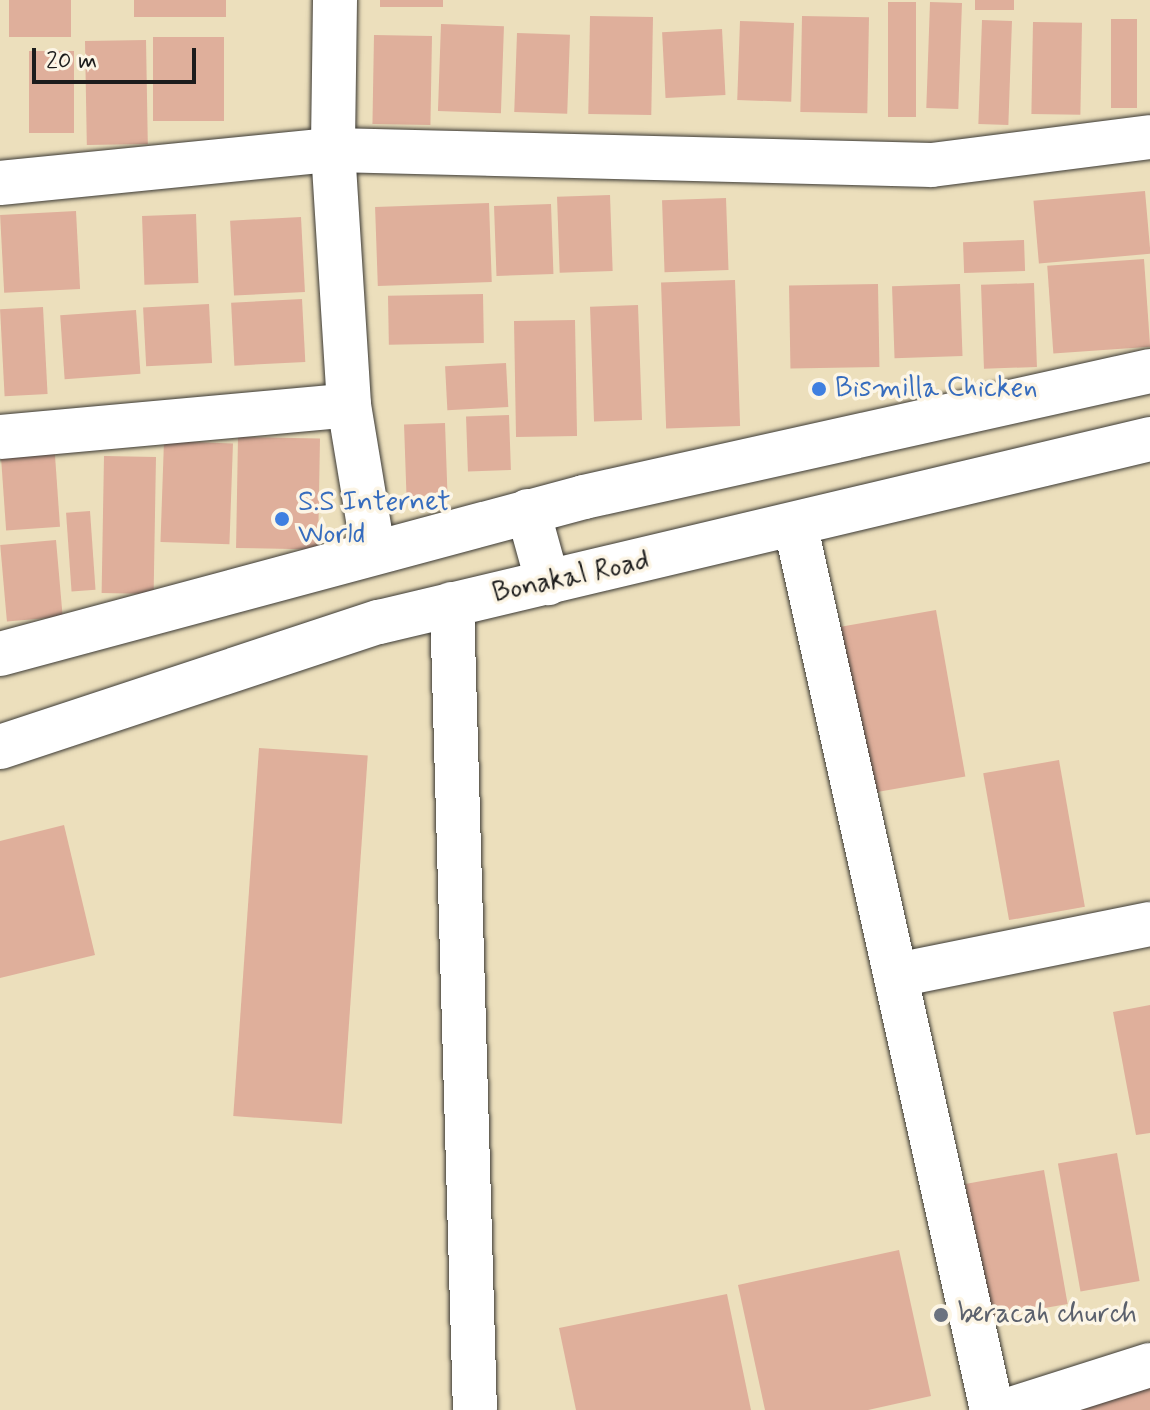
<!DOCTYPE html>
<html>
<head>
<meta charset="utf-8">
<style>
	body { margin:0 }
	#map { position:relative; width:1150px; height:1410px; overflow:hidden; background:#ecdfbc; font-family:Mynerve,sans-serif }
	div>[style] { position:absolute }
	.building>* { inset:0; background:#dfaf9b; transform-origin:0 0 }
	.roads { filter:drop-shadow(0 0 2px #3b3934) drop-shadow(0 0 2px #3b3934) }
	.minor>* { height:44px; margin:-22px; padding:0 22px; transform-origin:22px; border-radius:22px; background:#fff }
	.secondary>* { height:44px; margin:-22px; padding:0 22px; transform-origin:22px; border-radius:22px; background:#fff }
	.dots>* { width:22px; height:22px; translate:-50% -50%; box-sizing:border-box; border:4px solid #fcf5e5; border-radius:50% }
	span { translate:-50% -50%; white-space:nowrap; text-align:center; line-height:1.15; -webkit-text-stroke:7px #fcf5e5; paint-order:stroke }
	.shop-label { font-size:28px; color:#366cbe }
	.left { translate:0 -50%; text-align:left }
	.street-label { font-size:28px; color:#1c1c1c }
	.worship-label { font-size:28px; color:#5b616d }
	.scale { position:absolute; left:32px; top:48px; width:164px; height:36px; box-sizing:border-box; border:4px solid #1c1c1c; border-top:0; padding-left:10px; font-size:24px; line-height:28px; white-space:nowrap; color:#1c1c1c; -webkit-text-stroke:6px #fcf5e5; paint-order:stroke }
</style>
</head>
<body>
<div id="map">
	<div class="building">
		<div style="left:9px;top:0;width:62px;height:37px"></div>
		<div style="left:134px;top:0;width:92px;height:17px"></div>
		<div style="left:380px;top:0;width:63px;height:7px"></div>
		<div style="left:975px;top:0;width:39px;height:10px"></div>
		<div style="left:888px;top:2px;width:28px;height:115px"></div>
		<div style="left:930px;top:2px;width:32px;height:106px;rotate:2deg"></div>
		<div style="left:590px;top:16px;width:63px;height:98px;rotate:1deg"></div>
		<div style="left:802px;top:16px;width:67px;height:96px;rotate:1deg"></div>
		<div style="left:1111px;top:19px;width:26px;height:89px"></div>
		<div style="left:982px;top:20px;width:30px;height:104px;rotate:2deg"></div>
		<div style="left:740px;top:21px;width:54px;height:79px;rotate:2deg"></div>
		<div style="left:1033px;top:22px;width:49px;height:92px;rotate:1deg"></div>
		<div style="left:441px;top:24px;width:63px;height:87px;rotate:2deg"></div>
		<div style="left:722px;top:29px;width:66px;height:60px;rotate:87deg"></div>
		<div style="left:517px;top:33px;width:53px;height:79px;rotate:2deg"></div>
		<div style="left:374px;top:35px;width:58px;height:89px;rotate:1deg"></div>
		<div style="left:153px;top:37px;width:71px;height:84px"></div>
		<div style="left:146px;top:40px;width:104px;height:61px;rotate:89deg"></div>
		<div style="left:74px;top:51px;width:82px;height:45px;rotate:90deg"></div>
		<div style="left:1145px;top:191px;width:63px;height:112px;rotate:85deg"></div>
		<div style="left:610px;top:195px;width:76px;height:53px;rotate:88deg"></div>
		<div style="left:726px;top:198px;width:72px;height:64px;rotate:88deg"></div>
		<div style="left:489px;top:203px;width:79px;height:114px;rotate:88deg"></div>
		<div style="left:551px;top:204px;width:70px;height:57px;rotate:88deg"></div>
		<div style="left:76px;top:211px;width:78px;height:76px;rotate:87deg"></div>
		<div style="left:196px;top:214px;width:69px;height:54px;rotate:88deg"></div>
		<div style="left:301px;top:217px;width:75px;height:71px;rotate:87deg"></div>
		<div style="left:1024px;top:240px;width:31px;height:61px;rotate:88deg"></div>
		<div style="left:1144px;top:259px;width:88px;height:97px;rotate:86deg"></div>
		<div style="left:735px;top:280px;width:146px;height:74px;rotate:88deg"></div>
		<div style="left:1034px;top:283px;width:84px;height:53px;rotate:88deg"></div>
		<div style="left:878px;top:284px;width:83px;height:89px;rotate:89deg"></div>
		<div style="left:960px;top:284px;width:72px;height:68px;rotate:88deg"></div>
		<div style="left:483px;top:294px;width:49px;height:95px;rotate:89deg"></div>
		<div style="left:302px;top:299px;width:63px;height:71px;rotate:87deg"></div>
		<div style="left:209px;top:304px;width:59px;height:66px;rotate:87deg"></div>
		<div style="left:638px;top:305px;width:115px;height:48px;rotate:88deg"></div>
		<div style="left:43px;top:307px;width:87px;height:43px;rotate:87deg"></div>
		<div style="left:136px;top:310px;width:64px;height:76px;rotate:86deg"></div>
		<div style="left:575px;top:320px;width:116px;height:61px;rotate:89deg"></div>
		<div style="left:506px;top:363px;width:44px;height:61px;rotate:87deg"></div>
		<div style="left:509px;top:415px;width:55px;height:43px;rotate:88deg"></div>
		<div style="left:445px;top:423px;width:72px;height:41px;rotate:88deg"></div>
		<div style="left:238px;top:437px;width:82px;height:111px;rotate:1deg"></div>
		<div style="left:54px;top:441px;width:86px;height:54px;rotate:86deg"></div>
		<div style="left:164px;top:441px;width:69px;height:101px;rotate:2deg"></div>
		<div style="left:104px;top:456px;width:52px;height:137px;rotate:1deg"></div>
		<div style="left:90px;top:511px;width:79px;height:24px;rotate:86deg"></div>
		<div style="left:56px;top:540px;width:77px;height:56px;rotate:85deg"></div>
		<div style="left:936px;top:610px;width:169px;height:101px;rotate:80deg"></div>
		<div style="left:259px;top:748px;width:109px;height:369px;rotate:4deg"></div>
		<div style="left:1059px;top:760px;width:149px;height:77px;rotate:80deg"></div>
		<div style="clip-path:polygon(64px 825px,95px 955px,0 978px,0 841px)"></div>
		<div style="clip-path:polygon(1150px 1005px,1150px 1133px,1136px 1135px,1113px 1012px)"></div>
		<div style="left:1117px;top:1153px;width:130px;height:60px;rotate:80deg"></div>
		<div style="left:1044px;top:1170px;width:136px;height:80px;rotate:80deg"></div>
		<div style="clip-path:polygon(899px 1250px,931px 1396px,868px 1410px,765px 1410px,738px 1285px)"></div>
		<div style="clip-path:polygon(727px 1294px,751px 1410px,576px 1410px,559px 1328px)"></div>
		<div style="clip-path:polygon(1150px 1387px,1150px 1410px,1030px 1410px)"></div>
	</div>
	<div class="roads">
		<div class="minor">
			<div style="left:335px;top:0;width:150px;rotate:90.8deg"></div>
			<div style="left:333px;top:150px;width:256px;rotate:86.4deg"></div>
			<div style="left:349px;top:405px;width:147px;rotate:80.6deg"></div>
			<div style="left:0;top:183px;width:335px;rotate:-5.7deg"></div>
			<div style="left:333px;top:150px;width:599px;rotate:1.43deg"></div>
			<div style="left:932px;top:165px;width:220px;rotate:-7.3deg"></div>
			<div style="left:0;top:437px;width:350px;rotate:-5.2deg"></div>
			<div style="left:796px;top:528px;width:904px;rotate:77.47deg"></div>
			<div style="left:452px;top:604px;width:806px;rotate:88.37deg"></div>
			<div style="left:897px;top:975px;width:258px;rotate:-11.4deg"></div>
			<div style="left:1008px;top:1410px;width:149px;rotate:-17.6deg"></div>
		</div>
		<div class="secondary">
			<div style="left:528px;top:511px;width:75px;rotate:74.5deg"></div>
			<div style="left:0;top:654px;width:605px;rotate:-15.05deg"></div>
			<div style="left:584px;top:497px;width:580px;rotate:-12.55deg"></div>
			<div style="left:0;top:747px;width:399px;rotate:-18.3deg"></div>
			<div style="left:379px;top:622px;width:792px;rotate:-13.35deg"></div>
		</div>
	</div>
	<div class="dots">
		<div style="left:819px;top:389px;background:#3f7fe0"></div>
		<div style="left:282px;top:519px;background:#3f7fe0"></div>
		<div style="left:941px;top:1315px;background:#6b7280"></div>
	</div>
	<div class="shop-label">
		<span class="left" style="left:835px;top:389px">Bismilla Chicken</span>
		<span class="left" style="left:298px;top:519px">S.S Internet<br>World</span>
	</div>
	<div class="street-label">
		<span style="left:571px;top:578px;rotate:-12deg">Bonakal Road</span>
	</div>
	<div class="worship-label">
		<span class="left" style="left:957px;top:1315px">beracah church</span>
	</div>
	<div class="scale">20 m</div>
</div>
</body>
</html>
